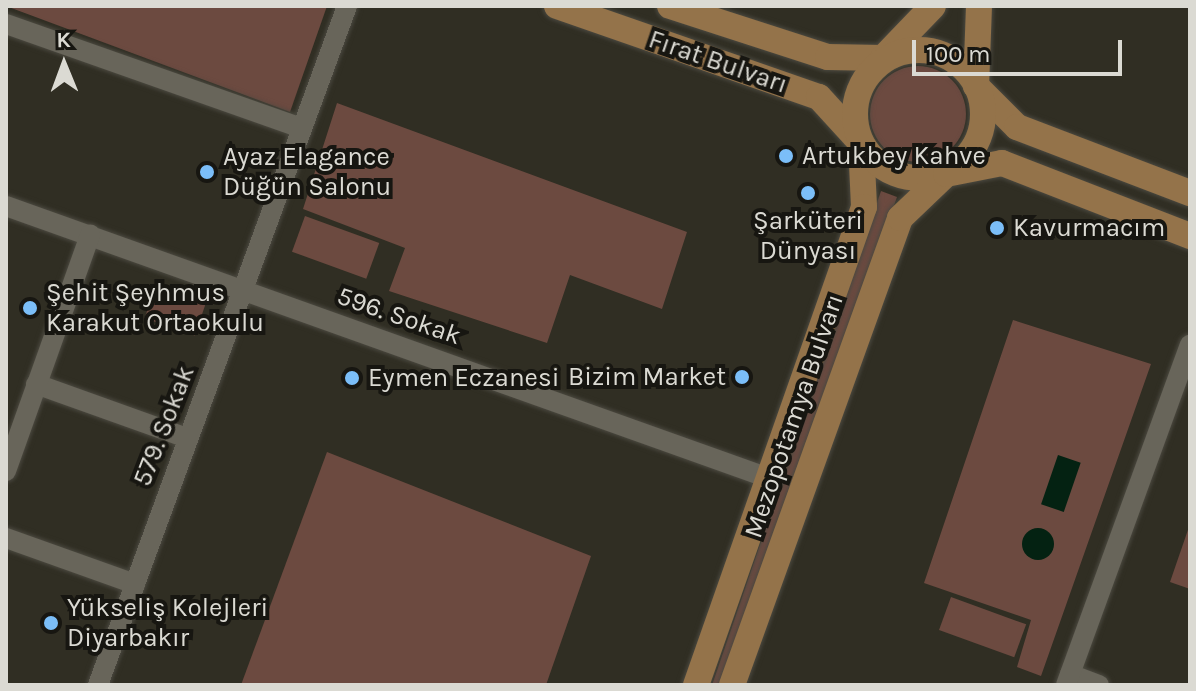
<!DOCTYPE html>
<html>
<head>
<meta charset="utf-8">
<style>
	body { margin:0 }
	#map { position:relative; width:1196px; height:691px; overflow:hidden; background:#302e23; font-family:Karla,sans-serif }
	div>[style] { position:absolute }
	.green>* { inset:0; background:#6c4a40; transform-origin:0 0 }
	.round { border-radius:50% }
	.water>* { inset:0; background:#042212; transform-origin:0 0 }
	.roads { filter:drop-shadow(0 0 2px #4b4940) drop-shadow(0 0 2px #4b4940) }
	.minor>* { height:20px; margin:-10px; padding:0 10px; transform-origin:10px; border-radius:10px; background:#68655a }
	.major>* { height:26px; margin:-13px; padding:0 13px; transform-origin:13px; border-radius:13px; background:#94734a }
	.major>.ring { margin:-13px; padding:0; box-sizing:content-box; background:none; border:26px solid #94734a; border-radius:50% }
	.dots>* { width:22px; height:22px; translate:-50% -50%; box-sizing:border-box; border:4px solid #171611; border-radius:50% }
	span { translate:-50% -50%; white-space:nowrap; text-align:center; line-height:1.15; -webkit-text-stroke:8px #171611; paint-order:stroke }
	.street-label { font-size:26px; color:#dbdad3 }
	.poi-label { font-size:26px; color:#dbdad3 }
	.left { translate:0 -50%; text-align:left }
	.right { translate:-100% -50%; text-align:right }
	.frame { position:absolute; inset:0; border:8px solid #dbdad3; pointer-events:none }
	.north { position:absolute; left:24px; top:24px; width:80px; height:80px; -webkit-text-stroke:6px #171611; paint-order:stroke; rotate:359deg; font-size:22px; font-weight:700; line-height:32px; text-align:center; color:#dbdad3 }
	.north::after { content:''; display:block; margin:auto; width:28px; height:36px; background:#dbdad3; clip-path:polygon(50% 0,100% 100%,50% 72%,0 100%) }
	.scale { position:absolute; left:912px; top:40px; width:210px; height:36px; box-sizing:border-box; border:4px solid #dbdad3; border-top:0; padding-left:10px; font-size:24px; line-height:28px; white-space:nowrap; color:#dbdad3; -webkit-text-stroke:6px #171611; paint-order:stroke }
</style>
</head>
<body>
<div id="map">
	<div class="green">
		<div style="clip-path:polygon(6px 6px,327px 6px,290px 112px)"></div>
		<div class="round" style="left:870px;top:66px;width:96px;height:96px"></div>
		<div style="clip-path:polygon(337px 103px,687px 232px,662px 309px,570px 275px,547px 343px,389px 291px,405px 248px,303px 209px)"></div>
		<div style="clip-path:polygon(881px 191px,897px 197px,723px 685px,712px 685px)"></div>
		<div style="left:305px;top:216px;width:79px;height:38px;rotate:20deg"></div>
		<div style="left:155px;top:288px;width:53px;height:32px;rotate:19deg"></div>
		<div style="clip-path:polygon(1013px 320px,1151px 364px,1041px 676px,1017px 667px,1031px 620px,924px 583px)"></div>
		<div style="clip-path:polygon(327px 452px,591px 556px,546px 685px,241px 685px)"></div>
		<div style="clip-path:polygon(1190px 524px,1190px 589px,1170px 582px)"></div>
		<div style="left:951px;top:597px;width:80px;height:35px;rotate:20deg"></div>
	</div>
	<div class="water">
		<div style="left:1058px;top:455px;width:24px;height:52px;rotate:19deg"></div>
		<div class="round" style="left:1022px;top:528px;width:32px;height:32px"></div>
	</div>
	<div class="roads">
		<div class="minor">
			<div style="left:6px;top:24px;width:313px;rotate:19.4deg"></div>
			<div style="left:6px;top:206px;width:815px;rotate:19.63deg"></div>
			<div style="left:36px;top:384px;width:160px;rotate:19.7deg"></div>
			<div style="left:6px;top:471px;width:251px;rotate:-70.4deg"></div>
			<div style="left:6px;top:538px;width:137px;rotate:19.6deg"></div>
			<div style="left:1070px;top:674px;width:31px;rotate:21deg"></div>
			<div style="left:98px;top:685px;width:723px;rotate:-69.86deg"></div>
			<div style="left:1066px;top:685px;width:362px;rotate:-70deg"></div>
		</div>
		<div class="major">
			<div style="left:557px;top:6px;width:277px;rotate:19.2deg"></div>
			<div style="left:819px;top:97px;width:62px;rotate:47.6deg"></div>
			<div style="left:861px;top:143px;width:64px;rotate:87.3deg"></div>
			<div style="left:864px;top:207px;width:507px;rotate:109.36deg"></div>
			<div style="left:670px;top:6px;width:166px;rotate:17.9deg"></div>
			<div style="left:828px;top:57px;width:55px;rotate:1deg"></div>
			<div style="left:883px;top:58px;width:72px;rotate:-46.1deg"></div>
			<div style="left:979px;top:6px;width:80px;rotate:92.1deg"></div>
			<div style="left:976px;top:86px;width:58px;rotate:45deg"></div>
			<div style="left:1017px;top:127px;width:185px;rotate:20.9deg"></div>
			<div class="ring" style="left:855px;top:50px;width:102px;height:102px"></div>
			<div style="left:732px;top:685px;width:496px;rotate:-70.2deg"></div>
			<div style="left:900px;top:218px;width:64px;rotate:-43.7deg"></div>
			<div style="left:946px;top:174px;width:57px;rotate:-11.1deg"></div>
			<div style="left:1002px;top:163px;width:202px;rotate:21.2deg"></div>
		</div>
	</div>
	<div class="dots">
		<div style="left:786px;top:156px;background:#7bbef8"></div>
		<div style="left:207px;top:172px;background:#7bbef8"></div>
		<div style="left:808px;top:193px;background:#7bbef8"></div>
		<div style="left:997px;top:228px;background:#7bbef8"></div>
		<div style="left:30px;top:308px;background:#7bbef8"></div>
		<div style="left:742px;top:377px;background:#7bbef8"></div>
		<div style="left:352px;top:378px;background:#7bbef8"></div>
		<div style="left:51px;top:623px;background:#7bbef8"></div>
	</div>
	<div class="street-label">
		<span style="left:718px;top:62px;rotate:19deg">Fırat Bulvarı</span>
		<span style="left:399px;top:316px;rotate:19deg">596. Sokak</span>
		<span style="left:794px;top:416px;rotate:-71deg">Mezopotamya Bulvarı</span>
		<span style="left:164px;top:426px;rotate:-69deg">579. Sokak</span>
	</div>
	<div class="poi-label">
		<span class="left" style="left:802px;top:156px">Artukbey Kahve</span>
		<span class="left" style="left:223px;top:172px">Ayaz Elagance<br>Düğün Salonu</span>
		<span style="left:808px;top:236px">Şarküteri<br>Dünyası</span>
		<span class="left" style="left:1013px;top:228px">Kavurmacım</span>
		<span class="left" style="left:46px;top:308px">Şehit Şeyhmus<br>Karakut Ortaokulu</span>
		<span class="right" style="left:726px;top:377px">Bizim Market</span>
		<span class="left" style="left:368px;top:378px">Eymen Eczanesi</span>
		<span class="left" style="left:67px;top:623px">Yükseliş Kolejleri<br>Diyarbakır</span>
	</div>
	<div class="frame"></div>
	<div class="north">K</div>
	<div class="scale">100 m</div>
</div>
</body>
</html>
